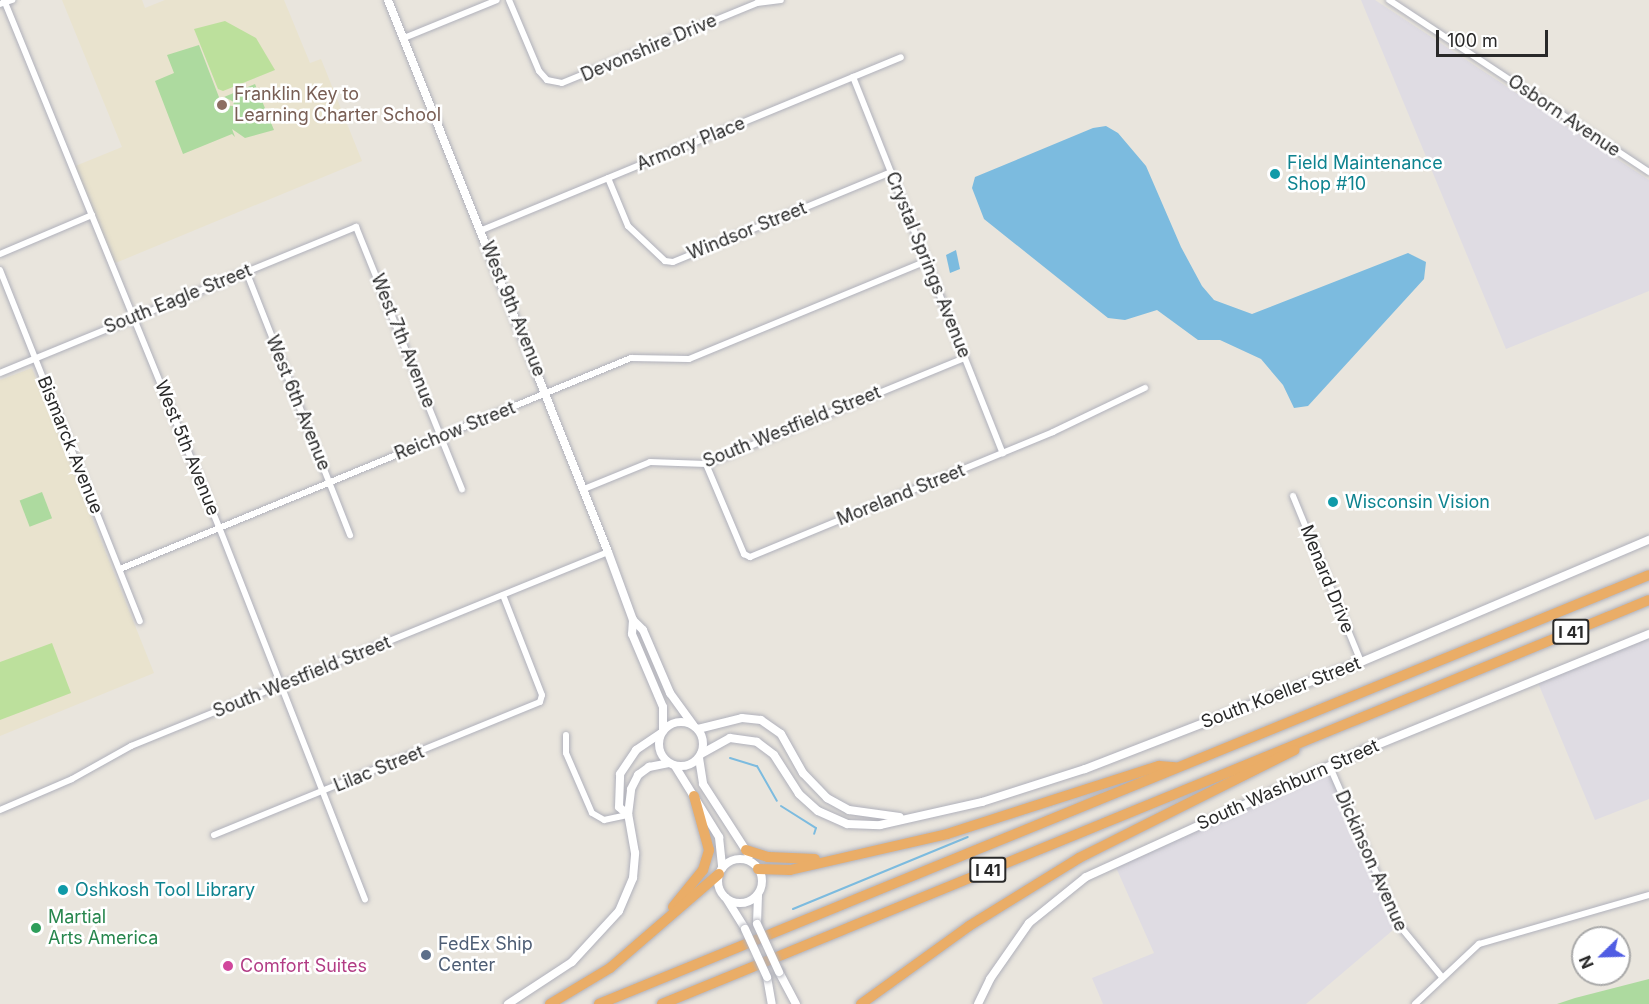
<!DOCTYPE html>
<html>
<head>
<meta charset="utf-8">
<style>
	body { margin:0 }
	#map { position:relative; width:1649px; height:1004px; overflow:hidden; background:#e9e5dd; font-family:Inter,sans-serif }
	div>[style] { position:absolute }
	.industrial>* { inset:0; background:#dfdce3 }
	.education>* { inset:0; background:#e9e3ce }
	.green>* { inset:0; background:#adda9f; transform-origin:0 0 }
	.pitch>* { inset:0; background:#bce09c }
	.water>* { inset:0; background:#7cbbdf }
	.stream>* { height:2px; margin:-1px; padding:0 1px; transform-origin:1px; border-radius:1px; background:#7cbbdf }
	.roads { filter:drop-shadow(0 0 2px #b0b1bb) drop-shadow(0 0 2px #b0b1bb) }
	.street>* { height:6px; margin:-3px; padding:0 3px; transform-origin:3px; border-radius:3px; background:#fff }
	.secondary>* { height:8px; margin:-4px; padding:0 4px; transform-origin:4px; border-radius:4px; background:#fff }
	.secondary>.ring { margin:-4px; padding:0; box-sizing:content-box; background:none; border:8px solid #fff; border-radius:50% }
	.highway>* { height:10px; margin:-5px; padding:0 5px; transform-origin:5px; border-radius:5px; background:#eaad67 }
	.bridges { filter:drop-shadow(0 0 2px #b0b1bb) drop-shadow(0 0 2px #b0b1bb) }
	.secondary-bridge>* { height:8px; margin:-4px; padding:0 4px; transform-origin:4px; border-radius:4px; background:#fff }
	.dots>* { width:16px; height:16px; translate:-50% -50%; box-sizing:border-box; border:3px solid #fff; border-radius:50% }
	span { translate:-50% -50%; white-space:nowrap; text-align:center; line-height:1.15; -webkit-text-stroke:5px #fff; paint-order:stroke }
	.shield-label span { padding:2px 4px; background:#fff; border:2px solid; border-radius:4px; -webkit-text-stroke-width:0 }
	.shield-label { font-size:16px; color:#292929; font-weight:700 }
	.street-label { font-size:18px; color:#292929 }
	.education-label { font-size:18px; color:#785e54 }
	.left { translate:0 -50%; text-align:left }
	.culture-label { font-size:18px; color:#0d838f }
	.leisure-label { font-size:18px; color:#27864d }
	.service-label { font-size:18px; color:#4e5e75 }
	.hotel-label { font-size:18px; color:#b23c85 }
	.north { position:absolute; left:1571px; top:926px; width:60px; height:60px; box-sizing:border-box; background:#fff; border:2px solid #a9a9a9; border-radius:50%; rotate:247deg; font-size:16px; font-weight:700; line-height:24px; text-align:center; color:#292929 }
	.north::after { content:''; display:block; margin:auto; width:21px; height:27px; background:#505de3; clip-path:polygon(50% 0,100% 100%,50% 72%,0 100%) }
	.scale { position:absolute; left:1436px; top:30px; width:112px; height:27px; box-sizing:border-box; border:3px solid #292929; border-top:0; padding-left:8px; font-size:18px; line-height:21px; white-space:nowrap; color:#292929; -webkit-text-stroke:4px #fff; paint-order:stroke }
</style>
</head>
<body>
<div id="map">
	<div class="industrial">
		<div style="clip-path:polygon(1361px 0,1375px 0,1649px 180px,1649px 291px,1506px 349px)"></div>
		<div style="clip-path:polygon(1649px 634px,1649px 799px,1595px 820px,1536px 678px)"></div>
		<div style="clip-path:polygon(1330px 767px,1399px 925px,1306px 1004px,1103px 1004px,1092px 978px,1154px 953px,1114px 863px)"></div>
	</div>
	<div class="education">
		<div style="clip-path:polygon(62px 0,142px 0,145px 8px,165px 0,284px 0,310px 63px,321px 59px,362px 161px,113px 264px,73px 167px,122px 147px)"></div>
		<div style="clip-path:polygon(32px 368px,154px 673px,0 736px,0 380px)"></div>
	</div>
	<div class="green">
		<div style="clip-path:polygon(199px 45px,222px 105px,233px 106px,234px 102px,224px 97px,255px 84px,274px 130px,245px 138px,232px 129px,235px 137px,232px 134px,183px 154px,155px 81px,174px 73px,167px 55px)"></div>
		<div style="left:42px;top:492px;width:28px;height:24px;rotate:69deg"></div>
		<div style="clip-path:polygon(1649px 979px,1649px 1004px,1557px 1004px,1575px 998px)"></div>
	</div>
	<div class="pitch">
		<div style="clip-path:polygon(225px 21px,256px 38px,275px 70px,223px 91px,218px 89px,194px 29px)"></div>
		<div style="clip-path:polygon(52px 643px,71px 693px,0 720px,0 662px)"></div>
	</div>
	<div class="water">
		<div style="clip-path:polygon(1106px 126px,1118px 133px,1146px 166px,1181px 247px,1202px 286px,1214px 300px,1252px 314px,1408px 253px,1426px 262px,1424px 279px,1308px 406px,1294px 408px,1283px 385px,1261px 359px,1220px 340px,1198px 340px,1157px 310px,1125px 320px,1108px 318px,984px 219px,972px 188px,975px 177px,1093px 128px)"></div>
		<div style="clip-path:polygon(956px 250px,960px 269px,950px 273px,946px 255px)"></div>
	</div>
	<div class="stream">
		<div style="left:730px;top:758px;width:28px;rotate:17deg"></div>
		<div style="left:757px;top:766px;width:40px;rotate:60.3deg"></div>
		<div style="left:781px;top:806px;width:41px;rotate:32.2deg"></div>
		<div style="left:816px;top:828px;width:6px;rotate:108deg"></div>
		<div style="left:793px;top:909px;width:189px;rotate:-22.4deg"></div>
	</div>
	<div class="roads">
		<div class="street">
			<div style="left:4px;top:0;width:569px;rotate:67.81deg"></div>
			<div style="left:219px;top:527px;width:400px;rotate:68.6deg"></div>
			<div style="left:509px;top:0;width:77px;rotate:67.1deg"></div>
			<div style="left:539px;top:71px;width:12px;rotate:48deg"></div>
			<div style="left:547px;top:80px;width:15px;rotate:11deg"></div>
			<div style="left:562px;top:83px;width:211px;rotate:-22.3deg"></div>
			<div style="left:757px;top:3px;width:24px;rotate:-7deg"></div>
			<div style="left:1389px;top:0;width:312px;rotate:33.5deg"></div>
			<div style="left:0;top:4px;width:13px;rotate:-18deg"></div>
			<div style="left:404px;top:38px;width:100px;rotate:-22.2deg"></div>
			<div style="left:853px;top:77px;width:405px;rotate:68.3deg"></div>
			<div style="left:608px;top:178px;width:52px;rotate:67.4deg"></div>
			<div style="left:628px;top:226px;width:51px;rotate:43.4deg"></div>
			<div style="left:665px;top:261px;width:8px;rotate:7deg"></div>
			<div style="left:673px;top:262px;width:236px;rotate:-22.4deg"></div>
			<div style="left:482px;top:230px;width:453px;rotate:-22.4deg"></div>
			<div style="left:0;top:254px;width:100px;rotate:-23deg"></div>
			<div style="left:0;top:270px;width:378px;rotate:68.3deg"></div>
			<div style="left:246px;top:271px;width:284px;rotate:68.5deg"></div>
			<div style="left:0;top:373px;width:385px;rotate:-22.3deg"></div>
			<div style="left:356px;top:227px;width:283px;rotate:68deg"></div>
			<div style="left:706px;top:464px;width:98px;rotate:67.1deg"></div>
			<div style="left:744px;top:554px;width:7px;rotate:27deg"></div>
			<div style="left:750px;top:557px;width:328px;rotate:-22.4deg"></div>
			<div style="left:1053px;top:432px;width:102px;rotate:-25.6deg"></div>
			<div style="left:584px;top:489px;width:71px;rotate:-22.2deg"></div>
			<div style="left:650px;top:462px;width:56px;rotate:2deg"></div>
			<div style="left:706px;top:464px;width:279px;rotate:-22.3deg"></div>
			<div style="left:1293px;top:496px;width:179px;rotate:67.7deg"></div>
			<div style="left:120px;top:569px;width:553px;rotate:-22.44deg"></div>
			<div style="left:631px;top:358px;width:58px;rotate:1deg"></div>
			<div style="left:689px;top:359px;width:257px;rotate:-22.4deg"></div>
			<div style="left:566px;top:735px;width:18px;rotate:90deg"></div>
			<div style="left:566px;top:753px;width:65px;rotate:66.6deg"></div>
			<div style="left:592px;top:813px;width:14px;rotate:30deg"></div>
			<div style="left:604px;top:820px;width:25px;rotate:-12deg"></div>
			<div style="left:1330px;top:767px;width:172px;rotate:66.4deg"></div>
			<div style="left:1399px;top:925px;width:67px;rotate:50.4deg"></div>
			<div style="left:0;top:810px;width:78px;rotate:-23.3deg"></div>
			<div style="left:72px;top:779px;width:68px;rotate:-29.2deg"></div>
			<div style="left:131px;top:746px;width:515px;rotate:-22.13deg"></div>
			<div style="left:214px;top:835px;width:352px;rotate:-22.2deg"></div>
			<div style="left:540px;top:702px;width:7px;rotate:-74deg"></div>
			<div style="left:542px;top:695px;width:107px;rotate:-111.3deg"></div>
			<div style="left:1415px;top:1004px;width:88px;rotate:-43.2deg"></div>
			<div style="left:1479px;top:944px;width:177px;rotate:-16.1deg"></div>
		</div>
		<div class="secondary">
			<div style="left:388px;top:0;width:594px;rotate:68.27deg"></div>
			<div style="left:608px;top:552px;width:72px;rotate:69.8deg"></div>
			<div style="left:633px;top:620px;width:14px;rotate:94deg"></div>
			<div style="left:632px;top:634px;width:79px;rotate:67deg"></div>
			<div style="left:663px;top:707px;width:24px;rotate:90deg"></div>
			<div style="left:633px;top:620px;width:14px;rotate:45deg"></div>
			<div style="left:643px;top:630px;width:69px;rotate:66.8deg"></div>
			<div style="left:670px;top:693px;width:39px;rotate:54deg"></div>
			<div class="ring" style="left:659px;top:722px;width:36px;height:36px"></div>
			<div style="left:698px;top:729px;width:45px;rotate:-14deg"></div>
			<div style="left:742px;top:718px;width:19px;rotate:6deg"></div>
			<div style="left:761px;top:720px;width:24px;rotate:35deg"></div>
			<div style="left:781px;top:734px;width:45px;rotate:60.6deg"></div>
			<div style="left:803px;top:773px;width:35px;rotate:46deg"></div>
			<div style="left:827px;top:798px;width:25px;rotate:29deg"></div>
			<div style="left:849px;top:810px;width:51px;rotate:7.8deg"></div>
			<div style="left:701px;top:754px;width:33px;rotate:-29deg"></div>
			<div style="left:730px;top:738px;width:27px;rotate:8deg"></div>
			<div style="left:757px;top:742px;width:21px;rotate:37deg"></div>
			<div style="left:774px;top:755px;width:46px;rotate:57.3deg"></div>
			<div style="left:799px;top:794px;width:25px;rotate:42deg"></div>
			<div style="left:818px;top:811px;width:32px;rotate:24deg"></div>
			<div style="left:847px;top:824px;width:33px;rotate:2deg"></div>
			<div style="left:880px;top:825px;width:105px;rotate:-12.7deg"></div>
			<div style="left:982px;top:802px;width:108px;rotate:-17.8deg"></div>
			<div style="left:1085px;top:769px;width:296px;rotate:-21.2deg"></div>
			<div style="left:1361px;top:662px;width:313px;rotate:-23deg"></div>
			<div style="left:699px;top:758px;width:26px;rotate:81deg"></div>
			<div style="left:703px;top:784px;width:85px;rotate:57.1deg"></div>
			<div style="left:675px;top:766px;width:84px;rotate:58.2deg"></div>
			<div style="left:719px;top:837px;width:31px;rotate:84deg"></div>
			<div style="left:628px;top:815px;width:26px;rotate:-83deg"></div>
			<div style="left:631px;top:789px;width:16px;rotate:-63deg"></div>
			<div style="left:638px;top:775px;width:14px;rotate:-36deg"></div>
			<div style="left:649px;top:767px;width:20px;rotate:-11deg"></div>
			<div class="ring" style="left:718px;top:859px;width:36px;height:36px"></div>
			<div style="left:726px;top:898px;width:36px;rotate:58deg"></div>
			<div style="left:757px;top:924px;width:29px;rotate:-88deg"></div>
			<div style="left:779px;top:972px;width:36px;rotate:62deg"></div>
			<div style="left:767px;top:977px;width:27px;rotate:80deg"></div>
			<div style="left:508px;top:1004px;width:77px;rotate:-33.3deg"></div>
			<div style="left:572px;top:962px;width:69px;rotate:-47.3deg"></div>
			<div style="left:619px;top:911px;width:36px;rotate:-67deg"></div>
			<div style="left:633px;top:878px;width:25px;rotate:-85deg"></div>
			<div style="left:635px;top:853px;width:39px;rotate:-100deg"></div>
			<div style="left:628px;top:815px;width:12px;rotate:-138deg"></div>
			<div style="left:619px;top:807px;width:33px;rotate:-88deg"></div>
			<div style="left:620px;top:774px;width:29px;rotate:-56deg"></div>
			<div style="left:636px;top:750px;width:29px;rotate:-34deg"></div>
			<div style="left:978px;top:1004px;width:28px;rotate:-64deg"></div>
			<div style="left:990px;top:979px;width:68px;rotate:-55.1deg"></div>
			<div style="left:1029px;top:923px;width:73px;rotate:-38.9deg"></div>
			<div style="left:1086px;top:877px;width:303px;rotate:-24.5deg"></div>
			<div style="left:1362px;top:751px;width:310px;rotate:-22.2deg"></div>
		</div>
		<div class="highway">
			<div style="left:746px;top:850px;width:23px;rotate:18deg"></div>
			<div style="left:768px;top:857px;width:47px;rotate:2.4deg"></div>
			<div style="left:758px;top:869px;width:32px;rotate:2deg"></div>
			<div style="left:790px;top:870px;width:161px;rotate:-12.9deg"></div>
			<div style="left:947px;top:834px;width:223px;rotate:-17.8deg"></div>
			<div style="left:1159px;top:766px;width:16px;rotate:4deg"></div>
			<div style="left:673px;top:907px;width:48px;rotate:-51deg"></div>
			<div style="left:703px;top:870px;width:21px;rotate:-73deg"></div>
			<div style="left:709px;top:850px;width:56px;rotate:-105.5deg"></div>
			<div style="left:550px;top:1004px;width:70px;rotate:-31deg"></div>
			<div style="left:610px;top:968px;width:144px;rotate:-40.8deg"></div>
			<div style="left:599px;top:1004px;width:1134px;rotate:-22.22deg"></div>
			<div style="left:662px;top:1004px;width:1066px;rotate:-22.26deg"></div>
			<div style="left:861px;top:1004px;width:133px;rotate:-35.8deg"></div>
			<div style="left:969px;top:926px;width:129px;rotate:-31.7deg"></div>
			<div style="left:1079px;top:858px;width:241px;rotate:-26.6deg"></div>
		</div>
	</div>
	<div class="bridges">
		<div class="secondary-bridge">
			<div style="left:757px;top:924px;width:53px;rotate:65.4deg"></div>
			<div style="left:745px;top:929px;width:53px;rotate:65.4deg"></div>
		</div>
	</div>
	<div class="dots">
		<div style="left:222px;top:105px;background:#8d6e63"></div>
		<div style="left:1275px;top:174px;background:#0f9aa8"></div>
		<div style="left:1333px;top:502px;background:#0f9aa8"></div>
		<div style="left:63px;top:890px;background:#0f9aa8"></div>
		<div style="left:36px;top:928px;background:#2e9e5b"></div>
		<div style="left:426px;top:955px;background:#5c6f8a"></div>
		<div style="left:228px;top:966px;background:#d1479c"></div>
	</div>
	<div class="shield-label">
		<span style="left:1571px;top:632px">I 41</span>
		<span style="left:988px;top:870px">I 41</span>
	</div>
	<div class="street-label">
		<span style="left:649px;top:48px;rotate:-23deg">Devonshire Drive</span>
		<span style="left:1564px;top:116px;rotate:34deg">Osborn Avenue</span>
		<span style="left:691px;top:144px;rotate:-22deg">Armory Place</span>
		<span style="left:747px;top:231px;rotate:-22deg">Windsor Street</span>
		<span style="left:928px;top:265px;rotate:68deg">Crystal Springs Avenue</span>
		<span style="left:178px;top:299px;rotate:-22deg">South Eagle Street</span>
		<span style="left:513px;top:309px;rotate:68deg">West 9th Avenue</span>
		<span style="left:403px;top:341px;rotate:68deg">West 7th Avenue</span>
		<span style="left:298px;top:403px;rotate:68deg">West 6th Avenue</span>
		<span style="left:792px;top:427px;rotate:-22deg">South Westfield Street</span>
		<span style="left:455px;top:431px;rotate:-22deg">Reichow Street</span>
		<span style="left:70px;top:445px;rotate:68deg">Bismarck Avenue</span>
		<span style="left:187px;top:448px;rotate:68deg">West 5th Avenue</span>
		<span style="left:901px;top:495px;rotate:-22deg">Moreland Street</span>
		<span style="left:1327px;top:579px;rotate:68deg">Menard Drive</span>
		<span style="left:302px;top:677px;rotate:-22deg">South Westfield Street</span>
		<span style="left:1281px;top:693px;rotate:-21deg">South Koeller Street</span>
		<span style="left:379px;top:769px;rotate:-22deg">Lilac Street</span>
		<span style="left:1288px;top:785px;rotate:-24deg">South Washburn Street</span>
		<span style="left:1371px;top:861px;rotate:66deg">Dickinson Avenue</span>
	</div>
	<div class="education-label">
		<span class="left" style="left:234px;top:105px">Franklin Key to<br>Learning Charter School</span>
	</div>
	<div class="culture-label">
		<span class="left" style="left:1287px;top:174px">Field Maintenance<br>Shop #10</span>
		<span class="left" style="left:1345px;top:502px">Wisconsin Vision</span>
		<span class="left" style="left:75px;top:890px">Oshkosh Tool Library</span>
	</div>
	<div class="leisure-label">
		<span class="left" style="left:48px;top:928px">Martial<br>Arts America</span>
	</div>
	<div class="service-label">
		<span class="left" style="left:438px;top:955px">FedEx Ship<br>Center</span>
	</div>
	<div class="hotel-label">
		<span class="left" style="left:240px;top:966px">Comfort Suites</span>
	</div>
	<div class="north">N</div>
	<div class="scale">100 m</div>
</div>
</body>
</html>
